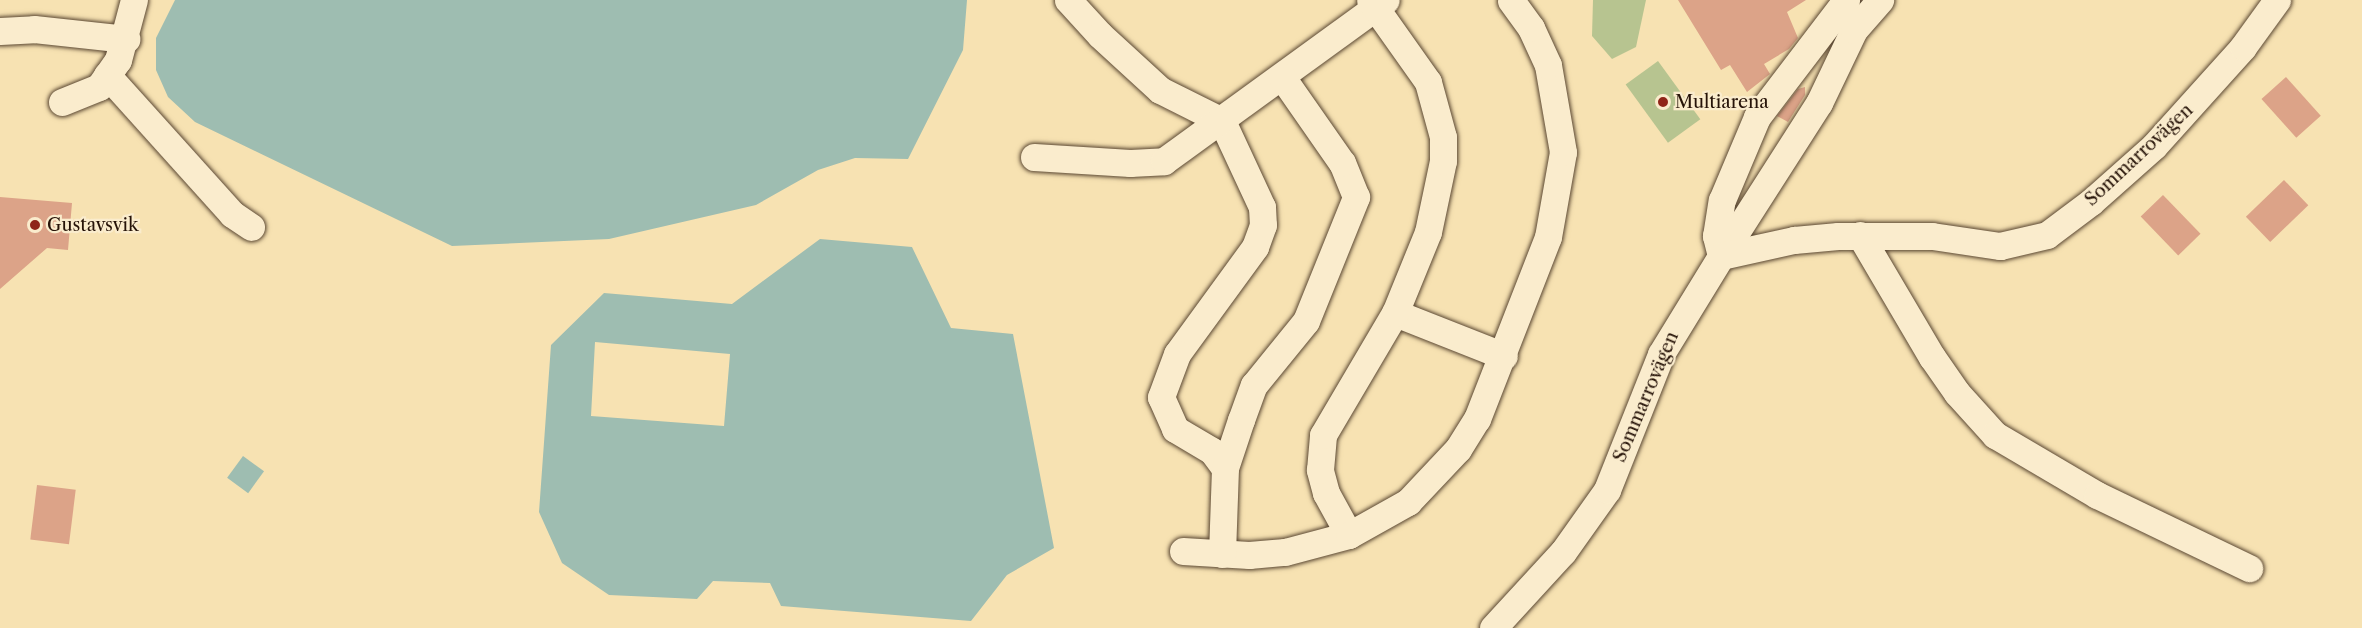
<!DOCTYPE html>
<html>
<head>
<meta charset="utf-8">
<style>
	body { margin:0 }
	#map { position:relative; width:2362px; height:628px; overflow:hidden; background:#f7e2b2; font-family:"Libre Caslon Text",serif }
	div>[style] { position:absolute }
	.green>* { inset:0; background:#b7c490; transform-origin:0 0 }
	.water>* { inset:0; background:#9ebdb1; transform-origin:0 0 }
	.building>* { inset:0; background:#dca388; transform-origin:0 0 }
	.roads { filter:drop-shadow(0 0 2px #5a4732) drop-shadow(0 0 2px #5a4732) }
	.minor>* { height:27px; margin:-13.5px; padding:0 13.5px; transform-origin:13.5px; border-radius:13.5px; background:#faeccd }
	.dots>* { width:16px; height:16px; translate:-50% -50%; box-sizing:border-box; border:3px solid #faeccd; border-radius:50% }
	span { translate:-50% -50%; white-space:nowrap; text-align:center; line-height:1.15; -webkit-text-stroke:4.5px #faeccd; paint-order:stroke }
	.poi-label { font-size:18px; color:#261308 }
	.left { translate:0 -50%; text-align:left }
	.street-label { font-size:18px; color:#261308 }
</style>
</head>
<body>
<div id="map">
	<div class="green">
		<div style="clip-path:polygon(1593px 0,1646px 0,1636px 47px,1612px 59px,1592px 36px)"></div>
		<div style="left:1658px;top:61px;width:72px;height:40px;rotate:54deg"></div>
	</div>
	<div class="water">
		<div style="clip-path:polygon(175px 0,967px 0,963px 50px,908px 159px,855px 158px,818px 170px,756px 205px,609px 239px,452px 246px,195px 122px,168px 97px,156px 70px,156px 38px)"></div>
		<div style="clip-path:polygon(evenodd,820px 239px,912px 247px,951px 328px,1013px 334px,1054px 548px,1007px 575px,971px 621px,781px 606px,770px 583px,713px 581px,697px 599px,609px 595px,562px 563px,539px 512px,551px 345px,604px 293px,732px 304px,820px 239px,595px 342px,730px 354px,724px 426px,591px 416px,595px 342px)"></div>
		<div style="left:243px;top:456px;width:26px;height:27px;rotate:36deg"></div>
	</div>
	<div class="building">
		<div style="clip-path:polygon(1678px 0,1806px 0,1787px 12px,1798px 38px,1789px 49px,1764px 64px,1770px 74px,1747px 92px,1730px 65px,1721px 70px)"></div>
		<div style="left:2286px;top:77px;width:52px;height:33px;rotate:48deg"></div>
		<div style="clip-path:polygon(1805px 87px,1805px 95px,1788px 122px,1777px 116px,1798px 89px)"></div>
		<div style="left:2284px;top:180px;width:35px;height:53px;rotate:46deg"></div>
		<div style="left:2163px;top:195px;width:54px;height:31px;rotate:46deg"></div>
		<div style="clip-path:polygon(0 197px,72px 203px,68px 250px,47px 248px,0 289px)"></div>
		<div style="left:37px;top:485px;width:39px;height:55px;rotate:7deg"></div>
	</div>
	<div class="roads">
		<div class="minor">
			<div style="left:1068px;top:0;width:47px;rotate:47.6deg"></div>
			<div style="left:1100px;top:35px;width:81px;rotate:42.5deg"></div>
			<div style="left:1160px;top:90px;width:69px;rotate:26.6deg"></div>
			<div style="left:1222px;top:121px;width:95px;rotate:65.1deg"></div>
			<div style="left:1262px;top:207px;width:18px;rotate:87deg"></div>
			<div style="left:1263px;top:225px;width:23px;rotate:110deg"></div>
			<div style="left:1255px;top:247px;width:132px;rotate:126.1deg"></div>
			<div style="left:1177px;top:354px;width:46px;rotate:110.4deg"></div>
			<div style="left:1161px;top:397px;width:35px;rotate:66deg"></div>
			<div style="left:1175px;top:429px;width:43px;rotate:30.7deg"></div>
			<div style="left:1212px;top:451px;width:21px;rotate:53deg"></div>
			<div style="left:0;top:31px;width:34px;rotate:-3deg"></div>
			<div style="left:34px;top:29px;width:93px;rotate:6.2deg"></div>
			<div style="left:107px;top:75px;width:187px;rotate:48deg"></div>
			<div style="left:232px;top:214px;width:23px;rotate:34deg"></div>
			<div style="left:62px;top:102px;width:40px;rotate:-22deg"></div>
			<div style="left:99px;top:87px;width:33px;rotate:-55deg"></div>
			<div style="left:118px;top:60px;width:62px;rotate:-75.1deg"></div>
			<div style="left:1034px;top:157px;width:96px;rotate:3.6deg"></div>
			<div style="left:1130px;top:163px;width:34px;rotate:-3deg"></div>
			<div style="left:1164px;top:161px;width:274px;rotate:-36deg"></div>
			<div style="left:1860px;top:235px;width:142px;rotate:59.5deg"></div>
			<div style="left:1932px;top:357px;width:44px;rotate:55.2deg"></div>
			<div style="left:1957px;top:393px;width:57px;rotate:47.9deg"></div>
			<div style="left:1995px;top:435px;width:118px;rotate:30.5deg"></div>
			<div style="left:2097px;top:495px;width:169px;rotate:25.7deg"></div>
			<div style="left:1721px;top:256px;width:182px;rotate:-57.4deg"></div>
			<div style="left:1819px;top:103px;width:81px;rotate:-64.4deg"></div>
			<div style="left:1854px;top:30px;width:40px;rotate:-49deg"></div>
			<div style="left:1721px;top:256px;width:21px;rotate:-104deg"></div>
			<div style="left:1716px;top:236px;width:36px;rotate:-81deg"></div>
			<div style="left:1722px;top:200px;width:90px;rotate:-67.1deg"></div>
			<div style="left:1757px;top:117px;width:147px;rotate:-52.7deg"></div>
			<div style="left:1395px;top:313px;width:117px;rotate:21.5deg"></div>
			<div style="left:1349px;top:535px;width:48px;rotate:-118.7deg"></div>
			<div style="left:1326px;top:493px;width:24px;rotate:-105deg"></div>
			<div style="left:1320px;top:470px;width:35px;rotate:-85deg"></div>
			<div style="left:1323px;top:435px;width:142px;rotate:-59.5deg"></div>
			<div style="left:1395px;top:313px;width:87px;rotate:-67.8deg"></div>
			<div style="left:1428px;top:232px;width:73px;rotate:-78.1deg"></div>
			<div style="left:1443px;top:161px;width:24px;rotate:-90deg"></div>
			<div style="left:1443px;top:137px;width:57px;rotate:-105.3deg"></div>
			<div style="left:1428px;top:82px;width:100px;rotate:-125.3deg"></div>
			<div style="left:1183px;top:551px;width:66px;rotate:3.5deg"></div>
			<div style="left:1249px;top:555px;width:36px;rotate:-5deg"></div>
			<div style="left:1285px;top:552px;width:66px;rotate:-14.9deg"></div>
			<div style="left:1349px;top:535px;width:68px;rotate:-29.2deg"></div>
			<div style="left:1408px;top:502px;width:73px;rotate:-46.7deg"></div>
			<div style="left:1458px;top:449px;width:36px;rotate:-58deg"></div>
			<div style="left:1477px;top:419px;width:195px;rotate:-68.7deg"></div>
			<div style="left:1548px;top:237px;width:86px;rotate:-80deg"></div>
			<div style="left:1563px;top:152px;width:88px;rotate:-99.8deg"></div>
			<div style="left:1548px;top:65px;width:41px;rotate:-114.7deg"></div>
			<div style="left:1531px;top:28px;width:34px;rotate:-126deg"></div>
			<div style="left:1222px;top:554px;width:86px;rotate:-88deg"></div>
			<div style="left:1225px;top:468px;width:51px;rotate:-71.6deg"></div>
			<div style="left:1241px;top:420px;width:37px;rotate:-70deg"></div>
			<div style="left:1254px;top:385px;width:82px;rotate:-50.9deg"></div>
			<div style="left:1306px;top:321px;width:134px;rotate:-68deg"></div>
			<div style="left:1356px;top:197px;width:37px;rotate:-112deg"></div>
			<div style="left:1342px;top:163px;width:105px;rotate:-124.9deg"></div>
			<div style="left:1493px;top:628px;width:103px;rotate:-47.4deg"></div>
			<div style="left:1563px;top:552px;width:76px;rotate:-54.6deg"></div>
			<div style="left:1607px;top:490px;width:146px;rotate:-68.3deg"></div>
			<div style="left:1661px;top:354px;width:115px;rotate:-58.5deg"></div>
			<div style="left:1721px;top:256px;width:75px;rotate:-12.4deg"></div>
			<div style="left:1794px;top:240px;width:44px;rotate:-5.2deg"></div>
			<div style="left:1838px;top:236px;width:94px"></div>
			<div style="left:1932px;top:236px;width:69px;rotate:8.4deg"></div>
			<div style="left:2000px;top:246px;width:48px;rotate:-13.2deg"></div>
			<div style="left:2047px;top:235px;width:55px;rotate:-36.9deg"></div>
			<div style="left:2091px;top:202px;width:84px;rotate:-41.6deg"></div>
			<div style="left:2154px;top:146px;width:133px;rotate:-48deg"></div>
			<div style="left:2243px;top:47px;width:58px;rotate:-54.1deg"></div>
		</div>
	</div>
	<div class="dots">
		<div style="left:1663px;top:102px;background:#8f2418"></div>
		<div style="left:35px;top:225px;background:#8f2418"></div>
	</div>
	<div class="poi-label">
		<span class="left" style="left:1675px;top:102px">Multiarena</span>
		<span class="left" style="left:47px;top:225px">Gustavsvik</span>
	</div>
	<div class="street-label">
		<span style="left:2139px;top:155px;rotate:-43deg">Sommarrovägen</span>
		<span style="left:1646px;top:397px;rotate:-67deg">Sommarrovägen</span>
	</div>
</div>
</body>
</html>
